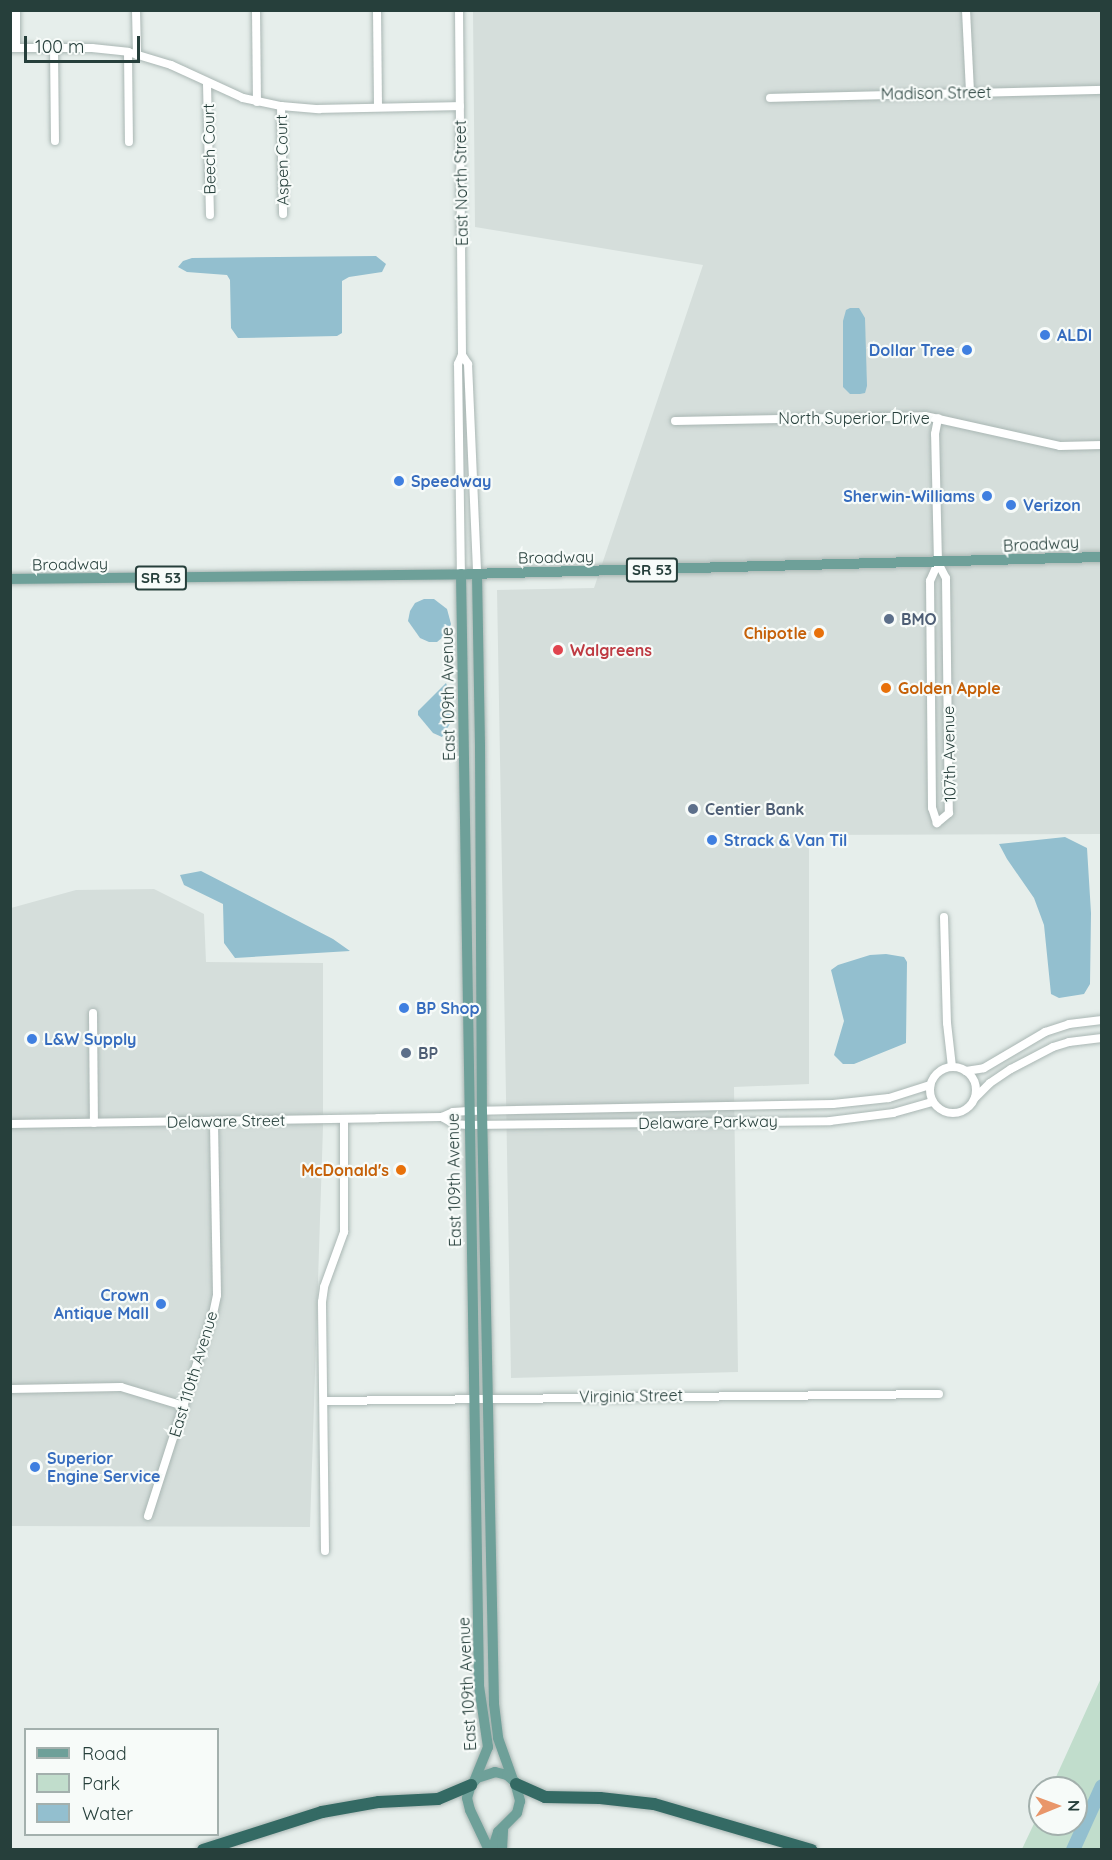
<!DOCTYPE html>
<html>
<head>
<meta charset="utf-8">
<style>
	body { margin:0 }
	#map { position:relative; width:1112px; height:1860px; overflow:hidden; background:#e6eeeb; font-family:Quicksand,sans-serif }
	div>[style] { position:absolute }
	.built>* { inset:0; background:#d5dedb }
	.green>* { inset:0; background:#c1ddcc }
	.water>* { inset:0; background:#93bfcf }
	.river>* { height:14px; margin:-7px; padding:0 7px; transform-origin:7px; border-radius:7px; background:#93bfcf }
	.roads { filter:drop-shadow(0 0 2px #a9b6b3) drop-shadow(0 0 2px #a9b6b3) }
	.minor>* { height:8px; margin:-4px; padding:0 4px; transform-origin:4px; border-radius:4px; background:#fff }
	.minor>.ring { margin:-4px; padding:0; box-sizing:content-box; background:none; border:8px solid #fff; border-radius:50% }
	.major>* { height:10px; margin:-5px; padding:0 5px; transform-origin:5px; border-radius:5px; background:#6ea099 }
	.highway>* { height:12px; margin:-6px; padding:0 6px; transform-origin:6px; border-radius:6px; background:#346a64 }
	.dots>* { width:16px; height:16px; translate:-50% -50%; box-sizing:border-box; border:3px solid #f7fbf9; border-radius:50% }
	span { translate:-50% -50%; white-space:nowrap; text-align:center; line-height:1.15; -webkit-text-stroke:4.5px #f7fbf9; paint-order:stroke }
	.shield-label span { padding:2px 4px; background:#f7fbf9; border:2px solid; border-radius:4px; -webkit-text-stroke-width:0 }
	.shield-label { font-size:15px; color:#263f3b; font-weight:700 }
	.street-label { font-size:16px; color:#263f3b }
	.shop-label { font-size:16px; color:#366cbe; font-weight:700 }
	.left { translate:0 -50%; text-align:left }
	.right { translate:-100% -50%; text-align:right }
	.service-label { font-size:16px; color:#4e5e75; font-weight:700 }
	.food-label { font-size:16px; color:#c56008; font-weight:700 }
	.health-label { font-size:16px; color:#be3a42; font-weight:700 }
	.frame { position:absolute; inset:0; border:12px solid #263f3b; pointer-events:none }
	.legend { position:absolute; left:24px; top:1728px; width:195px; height:108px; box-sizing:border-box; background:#f7fbf9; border:2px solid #a3b0ad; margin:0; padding:8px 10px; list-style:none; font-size:18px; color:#263f3b }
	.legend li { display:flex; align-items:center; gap:12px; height:30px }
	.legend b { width:30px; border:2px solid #a3b0ad }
	.north { position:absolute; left:1028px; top:1776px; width:60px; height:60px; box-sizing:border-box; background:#f7fbf9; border:2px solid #a3b0ad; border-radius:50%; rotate:89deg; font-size:16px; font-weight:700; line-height:24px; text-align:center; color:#263f3b }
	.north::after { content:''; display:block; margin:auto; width:21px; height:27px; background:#e9966a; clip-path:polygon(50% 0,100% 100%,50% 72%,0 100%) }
	.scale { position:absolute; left:24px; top:36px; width:116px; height:27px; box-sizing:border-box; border:3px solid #263f3b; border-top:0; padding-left:8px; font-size:18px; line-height:21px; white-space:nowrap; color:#263f3b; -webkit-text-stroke:4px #f7fbf9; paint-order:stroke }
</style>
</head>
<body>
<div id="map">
	<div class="built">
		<div style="clip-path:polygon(473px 11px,1101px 11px,1101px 834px,809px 835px,809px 1084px,734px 1087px,738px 1372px,511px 1378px,497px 590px,594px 588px,703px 265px,475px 227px)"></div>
		<div style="clip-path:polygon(154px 889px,204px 914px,206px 962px,323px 963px,323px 1127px,310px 1527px,11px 1526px,11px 908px,76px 890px)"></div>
	</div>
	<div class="green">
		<div style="clip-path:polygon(1101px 1678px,1101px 1849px,1022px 1849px,1040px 1811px,1040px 1824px,1076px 1824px,1076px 1788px,1051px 1788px)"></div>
	</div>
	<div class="water">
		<div style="clip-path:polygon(376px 256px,386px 264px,382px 272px,349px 277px,342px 281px,342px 333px,337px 336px,238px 338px,231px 328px,230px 280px,227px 275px,187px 272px,178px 267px,183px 261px,192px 258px)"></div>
		<div style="clip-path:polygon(850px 308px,859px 308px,865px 318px,867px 386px,865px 393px,860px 394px,850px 394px,843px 387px,843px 321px,846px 310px)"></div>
		<div style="clip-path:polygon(424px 599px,434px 599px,447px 609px,451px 624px,449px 632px,437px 642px,429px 642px,420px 638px,408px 621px,410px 611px,415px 603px)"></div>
		<div style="clip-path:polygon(446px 683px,451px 696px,451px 722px,442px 737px,433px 733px,418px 715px,418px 711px)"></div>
		<div style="clip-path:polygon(1065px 837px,1087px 848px,1091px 913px,1090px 984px,1084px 994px,1059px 998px,1051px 994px,1044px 925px,1034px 898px,1007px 859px,999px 844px)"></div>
		<div style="clip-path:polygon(201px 871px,333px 939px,350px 951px,235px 958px,224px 943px,223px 904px,184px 885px,180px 875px)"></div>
		<div style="clip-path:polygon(886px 954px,904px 957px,907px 962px,906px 1043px,854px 1064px,843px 1064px,834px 1055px,844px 1021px,831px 970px,838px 965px,870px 955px)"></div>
	</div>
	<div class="river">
		<div style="left:1073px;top:1850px;width:70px;rotate:-65.6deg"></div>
	</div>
	<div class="roads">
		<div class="minor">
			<div style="left:16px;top:10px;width:38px;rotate:90deg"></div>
			<div style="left:136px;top:10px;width:45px;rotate:88.7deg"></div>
			<div style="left:256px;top:10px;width:92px;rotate:89.4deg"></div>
			<div style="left:377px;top:10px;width:97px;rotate:89.4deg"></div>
			<div style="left:459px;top:10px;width:345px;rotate:89.5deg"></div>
			<div style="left:462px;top:355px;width:10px;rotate:114deg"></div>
			<div style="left:458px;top:364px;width:210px;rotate:89.2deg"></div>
			<div style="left:966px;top:10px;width:82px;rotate:87.2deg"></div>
			<div style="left:54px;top:47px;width:94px;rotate:89.4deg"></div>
			<div style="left:10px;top:48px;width:82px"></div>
			<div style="left:92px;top:48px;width:36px;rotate:6deg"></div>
			<div style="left:128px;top:52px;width:45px;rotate:16.8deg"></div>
			<div style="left:171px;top:65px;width:79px;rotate:24.6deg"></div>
			<div style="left:243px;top:98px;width:39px;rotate:12deg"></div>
			<div style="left:281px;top:106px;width:38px;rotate:5deg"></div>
			<div style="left:319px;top:109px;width:141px;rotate:-1.2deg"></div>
			<div style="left:128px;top:52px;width:90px;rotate:89.4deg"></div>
			<div style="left:207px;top:84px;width:131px;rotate:88.7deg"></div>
			<div style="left:770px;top:98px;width:332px;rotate:-1.4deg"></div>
			<div style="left:281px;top:106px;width:108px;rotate:88.9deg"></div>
			<div style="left:462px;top:355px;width:11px;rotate:56deg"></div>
			<div style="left:468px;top:364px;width:210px;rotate:87.5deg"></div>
			<div style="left:675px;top:421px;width:250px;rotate:-1.1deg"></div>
			<div style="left:925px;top:416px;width:138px;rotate:12.5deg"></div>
			<div style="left:1060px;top:446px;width:42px;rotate:-1.4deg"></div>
			<div style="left:938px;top:563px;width:17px;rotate:62deg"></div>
			<div style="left:946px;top:578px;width:235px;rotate:89.3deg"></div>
			<div style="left:949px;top:813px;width:16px;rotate:140deg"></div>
			<div style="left:937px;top:823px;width:16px;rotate:-108deg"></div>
			<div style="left:932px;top:808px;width:227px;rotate:-90.5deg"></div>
			<div style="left:930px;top:581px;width:20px;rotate:-66deg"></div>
			<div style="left:938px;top:563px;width:129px;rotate:-91.3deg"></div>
			<div style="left:935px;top:434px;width:16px;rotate:-79deg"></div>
			<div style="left:944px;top:917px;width:106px;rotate:88.4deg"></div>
			<div style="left:947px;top:1023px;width:44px;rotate:83.5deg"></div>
			<div style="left:93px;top:1013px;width:110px;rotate:89.5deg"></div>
			<div class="ring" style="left:930px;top:1067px;width:38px;height:38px"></div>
			<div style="left:966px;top:1071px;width:18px;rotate:-9deg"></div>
			<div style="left:984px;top:1068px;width:71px;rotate:-30.5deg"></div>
			<div style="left:1045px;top:1032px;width:25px;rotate:-18deg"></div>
			<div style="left:1069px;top:1024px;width:33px;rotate:-7deg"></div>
			<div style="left:975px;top:1098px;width:21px;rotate:-45deg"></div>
			<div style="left:990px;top:1083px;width:25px;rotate:-34deg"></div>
			<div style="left:1011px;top:1069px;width:47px;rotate:-27.6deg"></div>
			<div style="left:1053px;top:1047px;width:17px;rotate:-17deg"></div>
			<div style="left:1069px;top:1042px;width:33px;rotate:-7deg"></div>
			<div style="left:442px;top:1117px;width:14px;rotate:30deg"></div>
			<div style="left:454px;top:1124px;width:14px;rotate:4deg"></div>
			<div style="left:468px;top:1125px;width:362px;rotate:-0.6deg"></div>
			<div style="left:830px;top:1121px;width:64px;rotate:-7.2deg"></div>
			<div style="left:893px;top:1113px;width:41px;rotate:-15.8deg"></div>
			<div style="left:10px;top:1124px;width:368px;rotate:-0.9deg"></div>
			<div style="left:378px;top:1118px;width:64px;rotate:-0.9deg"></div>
			<div style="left:442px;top:1117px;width:12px;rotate:-24deg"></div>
			<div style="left:453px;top:1112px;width:15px;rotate:-4deg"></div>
			<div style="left:468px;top:1111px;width:365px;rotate:-1.1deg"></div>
			<div style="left:833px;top:1104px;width:56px;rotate:-6.1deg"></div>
			<div style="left:889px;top:1098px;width:43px;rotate:-17.6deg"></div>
			<div style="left:10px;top:1389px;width:111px;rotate:-1deg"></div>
			<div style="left:121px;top:1387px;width:66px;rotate:16.8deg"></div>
			<div style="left:324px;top:1401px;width:615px;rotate:-0.65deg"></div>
			<div style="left:148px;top:1516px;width:212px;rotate:-72.2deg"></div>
			<div style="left:213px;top:1314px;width:19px;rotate:-78deg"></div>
			<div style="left:217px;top:1295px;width:174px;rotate:-91deg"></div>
			<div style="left:325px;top:1551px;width:249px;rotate:-90.7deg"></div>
			<div style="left:322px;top:1302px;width:15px;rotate:-82deg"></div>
			<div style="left:324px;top:1287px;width:59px;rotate:-70deg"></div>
			<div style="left:344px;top:1232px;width:113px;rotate:-90deg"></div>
		</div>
		<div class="major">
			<div style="left:461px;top:574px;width:1112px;rotate:89.07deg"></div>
			<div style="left:479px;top:1686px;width:62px;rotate:81.6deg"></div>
			<div style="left:488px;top:1747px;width:37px;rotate:112deg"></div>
			<div style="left:477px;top:574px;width:173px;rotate:89deg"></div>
			<div style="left:480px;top:747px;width:364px;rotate:89.7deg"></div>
			<div style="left:482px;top:1111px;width:593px;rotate:88.84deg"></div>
			<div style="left:494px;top:1704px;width:34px;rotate:83deg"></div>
			<div style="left:498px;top:1738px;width:45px;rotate:70.3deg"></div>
			<div style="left:10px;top:579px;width:459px;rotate:-0.6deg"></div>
			<div style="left:469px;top:574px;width:633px;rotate:-1.54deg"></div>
			<div style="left:489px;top:1850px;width:44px;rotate:-115.4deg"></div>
			<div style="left:470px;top:1810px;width:12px;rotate:-104deg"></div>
			<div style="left:467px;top:1798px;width:14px;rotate:-73deg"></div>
			<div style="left:471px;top:1785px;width:9px;rotate:-49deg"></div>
			<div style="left:477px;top:1778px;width:19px;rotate:-18deg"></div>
			<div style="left:495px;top:1772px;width:12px;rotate:14deg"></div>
			<div style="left:507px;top:1775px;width:11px;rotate:41deg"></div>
			<div style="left:515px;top:1782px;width:20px;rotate:75deg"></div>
			<div style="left:520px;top:1801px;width:12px;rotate:104deg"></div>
			<div style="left:517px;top:1813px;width:27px;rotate:135deg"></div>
			<div style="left:498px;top:1832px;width:19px;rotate:108deg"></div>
			<div style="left:502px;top:1850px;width:21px;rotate:-87deg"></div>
		</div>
		<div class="highway">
			<div style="left:516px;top:1784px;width:32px;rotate:24deg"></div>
			<div style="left:545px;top:1797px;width:55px;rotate:1deg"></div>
			<div style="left:600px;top:1798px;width:54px;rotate:6.3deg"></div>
			<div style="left:654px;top:1804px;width:164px;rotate:16.3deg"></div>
			<div style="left:203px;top:1850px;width:125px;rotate:-17.7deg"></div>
			<div style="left:322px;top:1812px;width:58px;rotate:-10deg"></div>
			<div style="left:379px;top:1802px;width:59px;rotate:-2.9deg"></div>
			<div style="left:438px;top:1799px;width:36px;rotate:-23deg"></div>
		</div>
	</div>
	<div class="dots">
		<div style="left:1045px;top:335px;background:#3f7fe0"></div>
		<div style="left:967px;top:350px;background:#3f7fe0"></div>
		<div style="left:399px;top:481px;background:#3f7fe0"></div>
		<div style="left:987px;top:496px;background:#3f7fe0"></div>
		<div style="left:1011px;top:505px;background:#3f7fe0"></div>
		<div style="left:889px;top:619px;background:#5c6f8a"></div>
		<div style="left:819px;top:633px;background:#e8710a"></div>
		<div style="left:558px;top:650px;background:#e0444e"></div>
		<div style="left:886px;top:688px;background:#e8710a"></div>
		<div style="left:693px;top:809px;background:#5c6f8a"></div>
		<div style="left:712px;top:840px;background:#3f7fe0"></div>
		<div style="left:404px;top:1008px;background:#3f7fe0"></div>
		<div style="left:32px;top:1039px;background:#3f7fe0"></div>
		<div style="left:406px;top:1053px;background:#5c6f8a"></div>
		<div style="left:401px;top:1170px;background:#e8710a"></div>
		<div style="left:161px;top:1304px;background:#3f7fe0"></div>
		<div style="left:35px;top:1467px;background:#3f7fe0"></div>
	</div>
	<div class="shield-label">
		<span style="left:652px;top:570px">SR 53</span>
		<span style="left:161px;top:578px">SR 53</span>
	</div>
	<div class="street-label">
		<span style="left:936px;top:93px;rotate:-1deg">Madison Street</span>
		<span style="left:209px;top:149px;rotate:-91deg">Beech Court</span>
		<span style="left:282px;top:160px;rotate:-91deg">Aspen Court</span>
		<span style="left:461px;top:183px;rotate:-91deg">East North Street</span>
		<span style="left:854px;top:418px">North Superior Drive</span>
		<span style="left:1041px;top:544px;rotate:-3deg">Broadway</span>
		<span style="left:556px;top:557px;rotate:-1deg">Broadway</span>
		<span style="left:70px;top:564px;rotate:-1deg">Broadway</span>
		<span style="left:448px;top:694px;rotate:-91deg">East 109th Avenue</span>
		<span style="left:949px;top:754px;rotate:-91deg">107th Avenue</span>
		<span style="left:226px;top:1121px;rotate:-1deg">Delaware Street</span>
		<span style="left:708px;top:1122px;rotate:-1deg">Delaware Parkway</span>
		<span style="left:454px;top:1180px;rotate:-91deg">East 109th Avenue</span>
		<span style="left:193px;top:1374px;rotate:-73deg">East 110th Avenue</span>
		<span style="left:631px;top:1396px;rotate:-1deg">Virginia Street</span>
		<span style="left:467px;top:1684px;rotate:-93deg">East 109th Avenue</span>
	</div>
	<div class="shop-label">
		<span class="left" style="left:1057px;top:335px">ALDI</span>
		<span class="right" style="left:955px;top:350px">Dollar Tree</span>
		<span class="left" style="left:411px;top:481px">Speedway</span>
		<span class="right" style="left:975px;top:496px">Sherwin-Williams</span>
		<span class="left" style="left:1023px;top:505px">Verizon</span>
		<span class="left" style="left:724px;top:840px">Strack &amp; Van Til</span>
		<span class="left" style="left:416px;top:1008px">BP Shop</span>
		<span class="left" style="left:44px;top:1039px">L&amp;W Supply</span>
		<span class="right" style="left:149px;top:1304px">Crown<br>Antique Mall</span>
		<span class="left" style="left:47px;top:1467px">Superior<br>Engine Service</span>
	</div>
	<div class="service-label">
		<span class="left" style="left:901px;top:619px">BMO</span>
		<span class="left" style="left:705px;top:809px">Centier Bank</span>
		<span class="left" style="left:418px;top:1053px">BP</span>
	</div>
	<div class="food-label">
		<span class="right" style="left:807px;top:633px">Chipotle</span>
		<span class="left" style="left:898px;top:688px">Golden Apple</span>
		<span class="right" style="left:389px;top:1170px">McDonald's</span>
	</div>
	<div class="health-label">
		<span class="left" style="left:570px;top:650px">Walgreens</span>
	</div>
	<div class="frame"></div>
	<ul class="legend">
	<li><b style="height:8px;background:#6ea099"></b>Road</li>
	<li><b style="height:16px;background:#c1ddcc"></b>Park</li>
	<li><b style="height:16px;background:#93bfcf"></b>Water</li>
	</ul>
	<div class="north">N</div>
	<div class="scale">100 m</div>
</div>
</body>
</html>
